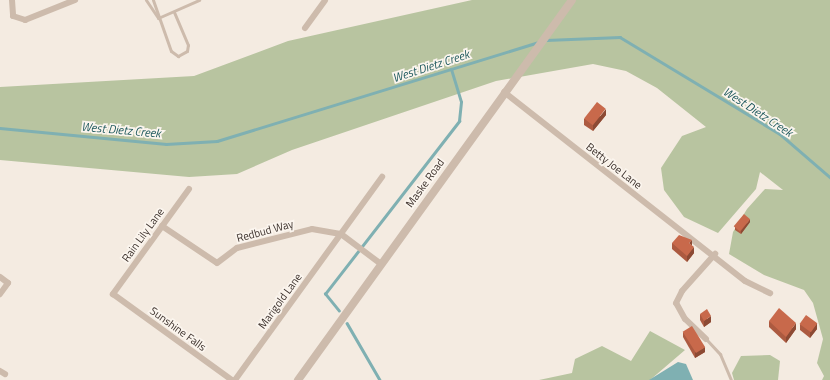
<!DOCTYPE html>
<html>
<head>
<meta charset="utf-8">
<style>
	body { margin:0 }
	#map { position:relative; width:830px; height:380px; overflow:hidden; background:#f4ebe1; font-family:"Titillium Web",sans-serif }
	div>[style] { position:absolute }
	.green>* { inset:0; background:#b8c4a0 }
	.water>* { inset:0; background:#7fb0b2 }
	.stream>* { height:2.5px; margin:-1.25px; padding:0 1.25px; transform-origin:1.25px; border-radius:1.25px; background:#7fb0b2 }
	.service>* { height:3px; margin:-1.5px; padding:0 1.5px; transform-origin:1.5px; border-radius:1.5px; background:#cdbbac }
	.minor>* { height:6px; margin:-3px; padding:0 3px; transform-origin:3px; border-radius:3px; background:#cdbbac }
	.tertiary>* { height:8px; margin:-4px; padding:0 4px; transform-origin:4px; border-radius:4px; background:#cdbbac }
	.wall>* { inset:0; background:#ac5a40 }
	.shaded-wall>* { inset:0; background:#8c4a34 }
	.building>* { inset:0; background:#c8694b; transform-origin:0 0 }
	span { translate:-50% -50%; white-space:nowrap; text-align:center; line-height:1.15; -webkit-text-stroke:3.5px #fbf5ee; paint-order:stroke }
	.street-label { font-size:11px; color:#3b302b }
	.water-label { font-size:12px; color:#1f5a5e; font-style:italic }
</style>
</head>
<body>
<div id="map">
	<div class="green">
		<div style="clip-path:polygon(472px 0,830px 0,830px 380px,822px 380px,824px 376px,817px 363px,823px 339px,813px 303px,804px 290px,764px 275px,729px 254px,733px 232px,747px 209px,765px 189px,783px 190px,760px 172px,756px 189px,718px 233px,684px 217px,664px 190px,661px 168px,682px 136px,706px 127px,657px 88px,626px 71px,593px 64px,496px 81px,292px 150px,237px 174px,189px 177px,0 160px,0 87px,194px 76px,288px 41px)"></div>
		<div style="clip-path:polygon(650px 331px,685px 350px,650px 380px,539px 380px,572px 373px,575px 359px,602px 346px,631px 361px)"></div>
		<div style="clip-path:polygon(770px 355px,780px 361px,778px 380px,734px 380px,732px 373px,741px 356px)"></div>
	</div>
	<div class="water">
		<div style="clip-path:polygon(678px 362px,686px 364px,693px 380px,649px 380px)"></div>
	</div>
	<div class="stream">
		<div style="left:546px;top:40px;width:74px;rotate:-2.3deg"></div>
		<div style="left:620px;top:37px;width:187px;rotate:31.2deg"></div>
		<div style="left:780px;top:134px;width:66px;rotate:40.7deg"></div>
		<div style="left:0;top:128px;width:167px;rotate:5.5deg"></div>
		<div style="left:166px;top:144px;width:51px;rotate:-3.4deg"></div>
		<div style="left:217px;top:141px;width:337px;rotate:-17.1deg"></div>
		<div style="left:339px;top:311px;width:22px;rotate:-129deg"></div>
		<div style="left:325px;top:294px;width:219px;rotate:-52.2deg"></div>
		<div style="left:459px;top:121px;width:19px;rotate:-84deg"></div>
		<div style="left:461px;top:102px;width:34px;rotate:-107deg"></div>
		<div style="left:347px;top:323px;width:66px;rotate:59.9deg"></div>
	</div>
	<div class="service">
		<div style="left:146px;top:0;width:22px;rotate:56deg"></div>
		<div style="left:153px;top:0;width:54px;rotate:70.6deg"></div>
		<div style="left:171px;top:51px;width:9px;rotate:36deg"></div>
		<div style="left:178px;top:56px;width:10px;rotate:-29deg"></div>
		<div style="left:187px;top:51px;width:6px;rotate:-81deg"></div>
		<div style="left:188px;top:45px;width:36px;rotate:-113deg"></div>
		<div style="left:158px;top:18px;width:45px;rotate:-23.7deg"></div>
		<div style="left:706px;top:339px;width:21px;rotate:47deg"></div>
		<div style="left:720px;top:354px;width:28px;rotate:67deg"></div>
	</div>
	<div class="minor">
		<div style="left:12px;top:0;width:16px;rotate:86deg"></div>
		<div style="left:13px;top:16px;width:13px;rotate:18deg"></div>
		<div style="left:25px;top:20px;width:54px;rotate:-21.8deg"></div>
		<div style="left:305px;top:28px;width:34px;rotate:-54deg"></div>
		<div style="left:504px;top:92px;width:306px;rotate:38.1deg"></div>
		<div style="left:745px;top:281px;width:28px;rotate:26deg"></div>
		<div style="left:189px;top:189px;width:130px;rotate:125.9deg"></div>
		<div style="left:113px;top:294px;width:147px;rotate:35.9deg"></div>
		<div style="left:162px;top:226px;width:66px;rotate:33.9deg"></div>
		<div style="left:217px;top:263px;width:25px;rotate:-37deg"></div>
		<div style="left:237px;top:248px;width:77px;rotate:-14.2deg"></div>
		<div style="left:312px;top:229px;width:29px;rotate:10deg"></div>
		<div style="left:341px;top:234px;width:50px;rotate:36.9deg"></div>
		<div style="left:0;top:277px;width:10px;rotate:37deg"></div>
		<div style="left:8px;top:283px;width:14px;rotate:126deg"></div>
		<div style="left:706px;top:339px;width:29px;rotate:-136deg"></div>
		<div style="left:685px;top:319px;width:18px;rotate:-119deg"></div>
		<div style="left:676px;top:303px;width:13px;rotate:-63deg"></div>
		<div style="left:682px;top:291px;width:50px;rotate:-48.3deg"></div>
		<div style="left:0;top:371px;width:6px;rotate:31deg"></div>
		<div style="left:235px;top:380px;width:251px;rotate:-54.1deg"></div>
	</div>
	<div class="tertiary">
		<div style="left:298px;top:380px;width:468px;rotate:-54.2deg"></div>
	</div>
	<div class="wall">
		<div style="clip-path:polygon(606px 115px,593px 131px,584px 125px,584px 119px)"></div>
		<div style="clip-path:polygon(750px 222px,741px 234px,735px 230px,735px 227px)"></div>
		<div style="clip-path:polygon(672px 243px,692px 246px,694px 253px,687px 262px,672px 249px)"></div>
		<div style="clip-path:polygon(700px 314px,711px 322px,704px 327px,700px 320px)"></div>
		<div style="clip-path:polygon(769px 321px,796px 329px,786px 343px,769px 327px)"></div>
		<div style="clip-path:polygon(800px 324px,817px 329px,810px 338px,800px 330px)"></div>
		<div style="clip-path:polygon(683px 332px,705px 352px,695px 358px,683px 337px)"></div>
	</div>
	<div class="shaded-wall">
		<div style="clip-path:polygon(606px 109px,606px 115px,593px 131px,593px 125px)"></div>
		<div style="clip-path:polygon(750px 219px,750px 222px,741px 234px,741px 231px)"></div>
		<div style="clip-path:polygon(692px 240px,692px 246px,689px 243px)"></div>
		<div style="clip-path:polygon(694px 247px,694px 253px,687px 262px,687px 256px)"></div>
		<div style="clip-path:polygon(711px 316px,711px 322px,704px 327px,704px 321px)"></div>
		<div style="clip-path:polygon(796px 323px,796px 329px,786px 343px,786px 337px)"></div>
		<div style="clip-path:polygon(817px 323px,817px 329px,810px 338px,810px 332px)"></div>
		<div style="clip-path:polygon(705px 347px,705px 352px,695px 358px,695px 352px)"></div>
	</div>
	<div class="building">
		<div style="left:597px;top:102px;width:11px;height:21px;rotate:38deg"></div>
		<div style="left:744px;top:214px;width:8px;height:16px;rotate:40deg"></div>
		<div style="clip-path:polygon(679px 235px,692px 240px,689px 243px,694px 247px,687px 256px,672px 243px)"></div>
		<div style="clip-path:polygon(779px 308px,796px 323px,786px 337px,769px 321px)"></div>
		<div style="clip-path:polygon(707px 309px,711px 316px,704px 321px,700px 314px)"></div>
		<div style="left:806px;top:315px;width:14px;height:11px;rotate:36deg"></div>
		<div style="left:692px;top:326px;width:25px;height:11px;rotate:58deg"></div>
	</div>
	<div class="street-label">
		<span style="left:614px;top:166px;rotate:38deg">Betty Joe Lane</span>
		<span style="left:425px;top:183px;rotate:-54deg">Maske Road</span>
		<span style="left:265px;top:231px;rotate:-15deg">Redbud Way</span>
		<span style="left:143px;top:235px;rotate:-54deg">Rain Lily Lane</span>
		<span style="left:280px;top:301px;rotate:-54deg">Marigold Lane</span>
		<span style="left:178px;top:329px;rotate:36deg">Sunshine Falls</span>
	</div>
	<div class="water-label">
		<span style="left:431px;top:66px;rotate:-18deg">West Dietz Creek</span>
		<span style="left:758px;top:112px;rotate:33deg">West Dietz Creek</span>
		<span style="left:121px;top:130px;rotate:5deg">West Dietz Creek</span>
	</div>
</div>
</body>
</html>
